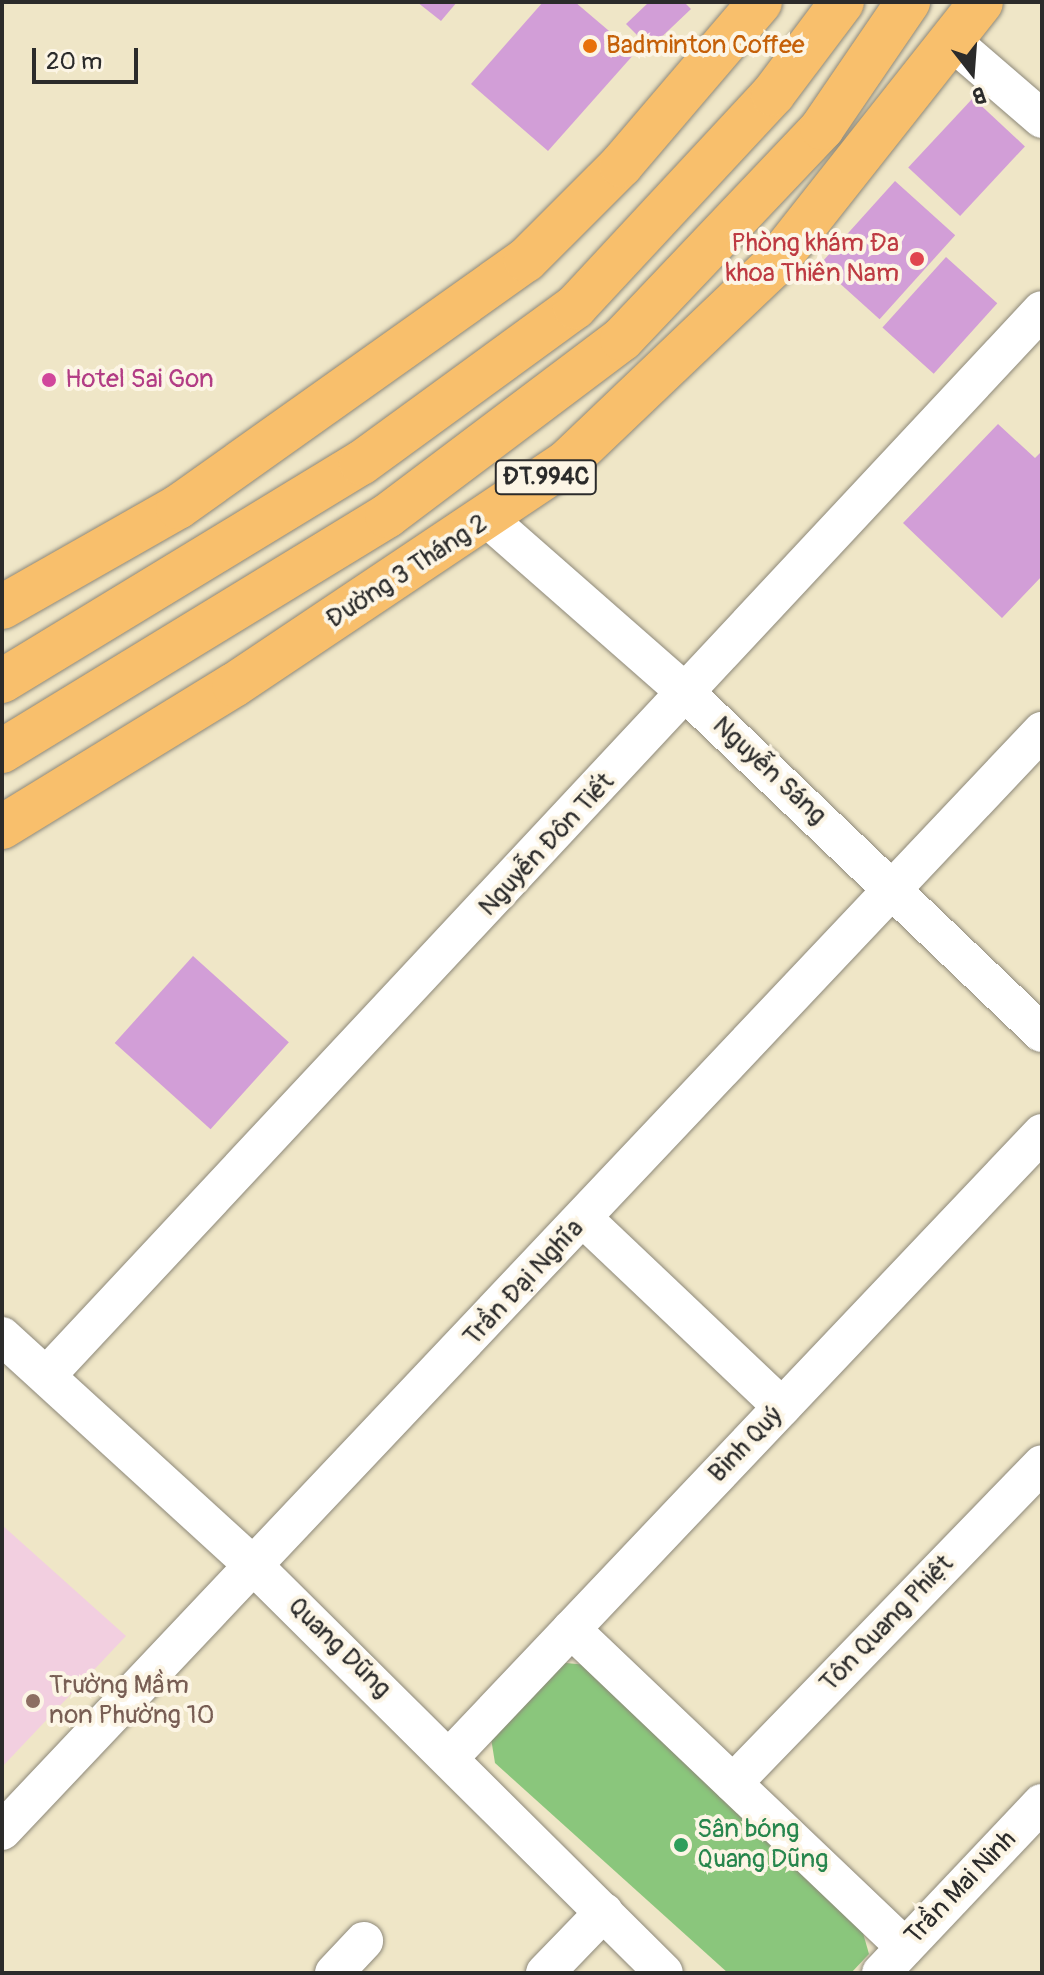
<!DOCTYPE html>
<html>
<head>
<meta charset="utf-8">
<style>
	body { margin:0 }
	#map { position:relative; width:1044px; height:1975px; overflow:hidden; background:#efe6c7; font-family:Pangolin,sans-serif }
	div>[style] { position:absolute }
	.built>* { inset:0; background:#f2cfe0 }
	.green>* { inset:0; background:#8ac67c }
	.building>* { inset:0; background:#d29ed7; transform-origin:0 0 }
	.roads { filter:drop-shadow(0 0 2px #8d8879) drop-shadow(0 0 2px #8d8879) }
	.minor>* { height:38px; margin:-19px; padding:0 19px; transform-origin:19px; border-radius:19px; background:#fff }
	.major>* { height:44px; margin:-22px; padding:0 22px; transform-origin:22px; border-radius:22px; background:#f8bf6c }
	.dots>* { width:22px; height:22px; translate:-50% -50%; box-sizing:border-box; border:4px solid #fcf5e5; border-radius:50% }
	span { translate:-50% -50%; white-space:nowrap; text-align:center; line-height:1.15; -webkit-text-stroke:8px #fcf5e5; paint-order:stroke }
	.shield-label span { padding:2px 6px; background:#fcf5e5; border:2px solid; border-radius:6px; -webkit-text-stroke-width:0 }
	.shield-label { font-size:24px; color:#2b2b2b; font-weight:700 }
	.food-label { font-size:26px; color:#c56008 }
	.left { translate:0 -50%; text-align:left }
	.health-label { font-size:26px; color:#be3a42 }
	.right { translate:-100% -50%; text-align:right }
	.hotel-label { font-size:26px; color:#b23c85 }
	.street-label { font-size:26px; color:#2b2b2b }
	.education-label { font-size:26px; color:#785e54 }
	.leisure-label { font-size:26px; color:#27864d }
	.frame { position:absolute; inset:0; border:4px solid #2b2b2b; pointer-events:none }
	.north { position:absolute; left:932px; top:32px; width:80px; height:80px; -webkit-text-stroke:6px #fcf5e5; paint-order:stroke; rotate:163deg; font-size:22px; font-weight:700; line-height:32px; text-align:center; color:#2b2b2b }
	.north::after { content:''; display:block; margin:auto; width:28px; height:36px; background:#2b2b2b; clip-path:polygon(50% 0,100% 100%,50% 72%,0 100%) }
	.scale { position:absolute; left:32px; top:48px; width:106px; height:36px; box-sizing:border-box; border:4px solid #2b2b2b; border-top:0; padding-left:10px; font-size:24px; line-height:28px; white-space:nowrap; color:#2b2b2b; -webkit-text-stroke:6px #fcf5e5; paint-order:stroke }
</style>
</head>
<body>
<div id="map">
	<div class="built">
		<div style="clip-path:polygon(2px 1525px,126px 1636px,2px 1767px)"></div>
	</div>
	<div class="green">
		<div style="clip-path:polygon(556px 1662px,587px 1665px,861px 1926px,869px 1954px,851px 1973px,728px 1973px,495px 1763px,490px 1732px)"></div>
	</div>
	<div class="building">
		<div style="clip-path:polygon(417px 2px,457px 2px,441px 21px)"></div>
		<div style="clip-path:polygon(543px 2px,575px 2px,635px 53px,548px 151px,471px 84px)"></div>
		<div style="clip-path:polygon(649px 2px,684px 2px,691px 9px,650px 48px,626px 24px)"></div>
		<div style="left:973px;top:98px;width:71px;height:95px;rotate:43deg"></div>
		<div style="left:895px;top:181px;width:81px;height:113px;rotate:42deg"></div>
		<div style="left:946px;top:257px;width:69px;height:95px;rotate:42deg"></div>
		<div style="clip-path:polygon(998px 424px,1035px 458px,1042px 451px,1042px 576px,1002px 618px,903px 523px)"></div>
		<div style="left:193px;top:956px;width:129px;height:117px;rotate:42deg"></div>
	</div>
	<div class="roads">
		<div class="minor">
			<div style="left:954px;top:43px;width:116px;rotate:40.8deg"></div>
			<div style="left:488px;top:519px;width:266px;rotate:41.3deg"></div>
			<div style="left:688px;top:695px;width:489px;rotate:43.7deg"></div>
			<div style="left:584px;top:1219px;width:273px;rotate:43.5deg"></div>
			<div style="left:2px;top:1336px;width:343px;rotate:42.4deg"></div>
			<div style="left:255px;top:1567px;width:576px;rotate:44.79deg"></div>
			<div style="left:47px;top:1375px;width:1457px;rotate:-46.95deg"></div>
			<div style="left:571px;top:1629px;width:461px;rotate:43.6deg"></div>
			<div style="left:450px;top:1757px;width:860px;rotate:-46.51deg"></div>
			<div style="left:733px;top:1783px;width:444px;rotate:-45.9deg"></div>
			<div style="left:2px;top:1831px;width:1514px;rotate:-46.61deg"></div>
			<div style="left:334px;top:1973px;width:44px;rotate:-46.8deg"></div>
			<div style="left:545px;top:1973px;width:85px;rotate:-46deg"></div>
			<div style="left:881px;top:1973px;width:234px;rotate:-46.6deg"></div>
		</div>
		<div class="major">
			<div style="left:2px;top:607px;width:202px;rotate:-29.6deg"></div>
			<div style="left:178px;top:507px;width:427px;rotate:-35.4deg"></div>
			<div style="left:526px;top:260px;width:134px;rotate:-45deg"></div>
			<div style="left:621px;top:165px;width:214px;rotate:-49.5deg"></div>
			<div style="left:2px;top:681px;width:420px;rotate:-31.3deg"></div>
			<div style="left:361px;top:463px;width:265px;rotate:-36.1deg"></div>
			<div style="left:575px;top:307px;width:291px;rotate:-47.1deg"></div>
			<div style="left:773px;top:94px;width:115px;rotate:-53.1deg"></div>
			<div style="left:2px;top:751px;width:451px;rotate:-31.4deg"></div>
			<div style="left:387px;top:516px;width:294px;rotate:-37deg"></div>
			<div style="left:622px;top:339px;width:291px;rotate:-46.5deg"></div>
			<div style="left:822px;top:128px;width:153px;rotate:-55.7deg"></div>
			<div style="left:2px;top:827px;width:272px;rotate:-31.5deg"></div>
			<div style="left:234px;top:685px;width:402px;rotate:-33.8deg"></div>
			<div style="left:568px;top:461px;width:282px;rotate:-43.6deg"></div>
			<div style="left:772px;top:267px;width:337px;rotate:-51.7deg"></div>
		</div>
	</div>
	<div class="dots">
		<div style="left:590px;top:46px;background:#e8710a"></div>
		<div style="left:917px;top:259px;background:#e0444e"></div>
		<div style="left:49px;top:380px;background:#d1479c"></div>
		<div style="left:33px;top:1701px;background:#8d6e63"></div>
		<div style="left:681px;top:1845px;background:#2e9e5b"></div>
	</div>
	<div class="shield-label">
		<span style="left:546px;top:477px">ĐT.994C</span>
	</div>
	<div class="food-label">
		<span class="left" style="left:606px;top:46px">Badminton Coffee</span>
	</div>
	<div class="health-label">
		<span class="right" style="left:899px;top:259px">Phòng khám Đa<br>khoa Thiên Nam</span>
	</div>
	<div class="hotel-label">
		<span class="left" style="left:65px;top:380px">Hotel Sai Gon</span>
	</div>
	<div class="street-label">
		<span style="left:407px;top:572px;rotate:-33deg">Đường 3 Tháng 2</span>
		<span style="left:769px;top:771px;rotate:43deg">Nguyễn Sáng</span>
		<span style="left:547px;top:845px;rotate:-47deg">Nguyễn Đôn Tiết</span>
		<span style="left:524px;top:1283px;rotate:-47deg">Trần Đại Nghĩa</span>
		<span style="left:746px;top:1445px;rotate:-46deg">Bình Quý</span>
		<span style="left:887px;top:1624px;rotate:-46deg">Tôn Quang Phiệt</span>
		<span style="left:339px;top:1648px;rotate:44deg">Quang Dũng</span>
		<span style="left:961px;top:1888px;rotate:-46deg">Trần Mai Ninh</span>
	</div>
	<div class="education-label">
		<span class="left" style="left:49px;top:1701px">Trường Mầm<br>non Phường 10</span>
	</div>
	<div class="leisure-label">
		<span class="left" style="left:697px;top:1845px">Sân bóng<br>Quang Dũng</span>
	</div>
	<div class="frame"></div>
	<div class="north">B</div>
	<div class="scale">20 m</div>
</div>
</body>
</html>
